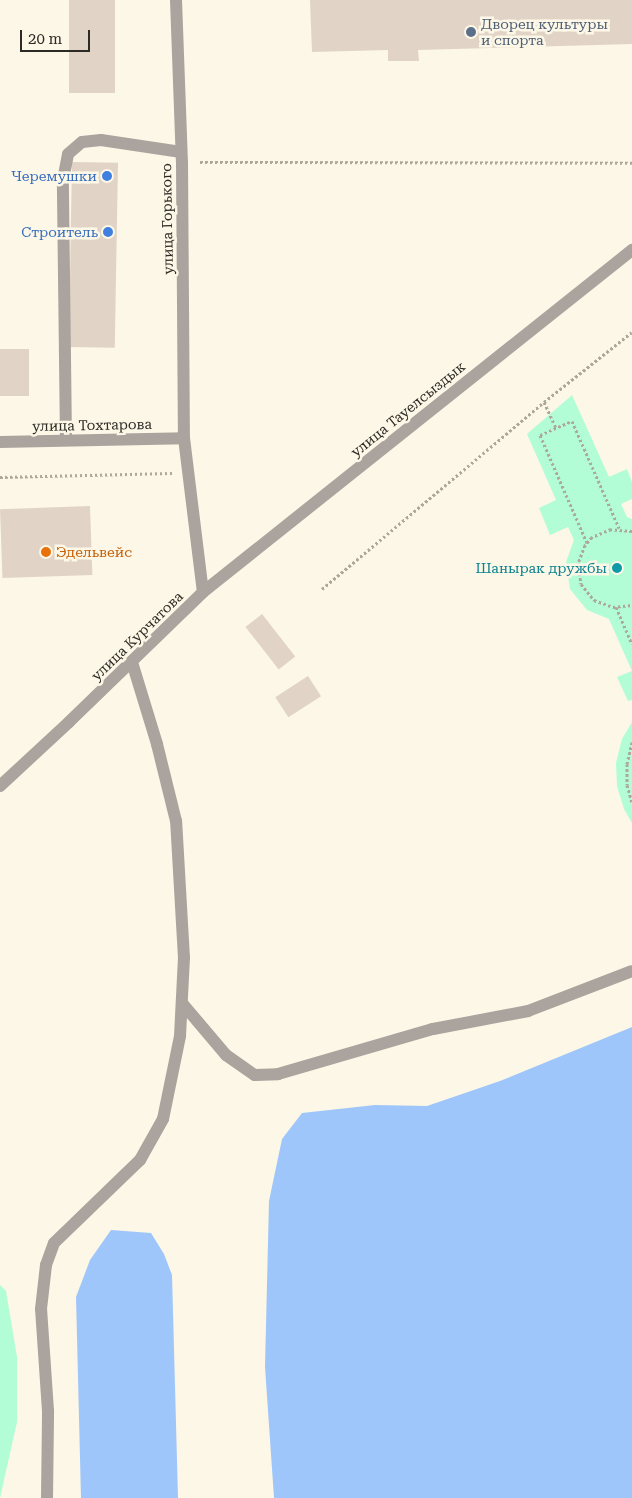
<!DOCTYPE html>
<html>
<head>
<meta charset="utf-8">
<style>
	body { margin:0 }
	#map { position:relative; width:632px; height:1498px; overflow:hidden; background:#fcf7e6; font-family:"Roboto Serif",serif }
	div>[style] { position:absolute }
	.green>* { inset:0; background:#b2fdd6 }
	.water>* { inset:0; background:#9fc6fa }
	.building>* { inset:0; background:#e1d4c6; transform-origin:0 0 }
	.path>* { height:3px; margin-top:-1.5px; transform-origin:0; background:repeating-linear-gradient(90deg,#aca89b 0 2.5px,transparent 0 5px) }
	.service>* { height:12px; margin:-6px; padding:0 6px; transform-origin:6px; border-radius:6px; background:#aaa39e }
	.minor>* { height:12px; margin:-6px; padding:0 6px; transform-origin:6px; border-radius:6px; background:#aaa39e }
	.tertiary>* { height:12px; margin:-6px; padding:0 6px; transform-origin:6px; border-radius:6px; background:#aaa39e }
	.dots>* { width:14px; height:14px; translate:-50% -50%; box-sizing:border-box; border:2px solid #fcf7e6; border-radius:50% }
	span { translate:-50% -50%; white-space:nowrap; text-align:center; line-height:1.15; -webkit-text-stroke:5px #fcf7e6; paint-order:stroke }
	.service-label { font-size:14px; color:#4e5e75 }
	.left { translate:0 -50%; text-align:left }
	.shop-label { font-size:14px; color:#366cbe }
	.right { translate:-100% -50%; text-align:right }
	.street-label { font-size:14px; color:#2c2a24 }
	.food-label { font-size:14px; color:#c56008 }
	.culture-label { font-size:14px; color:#0d838f }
	.scale { position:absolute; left:20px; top:30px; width:70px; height:22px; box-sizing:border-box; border:2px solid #2c2a24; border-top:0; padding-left:6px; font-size:15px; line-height:18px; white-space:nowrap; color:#2c2a24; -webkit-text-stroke:4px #fcf7e6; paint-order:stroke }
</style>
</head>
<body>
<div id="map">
	<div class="green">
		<div style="clip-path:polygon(572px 395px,609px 477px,627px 469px,632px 482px,632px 499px,621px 504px,627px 517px,632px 519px,632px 700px,628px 701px,617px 677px,632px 671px,609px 619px,587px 610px,570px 589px,566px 562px,574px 540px,568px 527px,550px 535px,539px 508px,556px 500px,527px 434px)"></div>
		<div style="clip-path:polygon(632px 722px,632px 823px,624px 809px,617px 786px,616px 763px,622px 739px)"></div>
		<div style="clip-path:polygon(0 1285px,6px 1291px,17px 1357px,17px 1422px,0 1498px)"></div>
	</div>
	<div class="water">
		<div style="clip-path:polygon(632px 1027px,632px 1498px,274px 1498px,265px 1367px,269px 1201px,282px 1139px,302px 1113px,375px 1105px,427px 1106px,500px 1081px)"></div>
		<div style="clip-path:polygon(111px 1230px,151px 1233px,164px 1254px,172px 1275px,178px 1498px,81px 1498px,76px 1297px,90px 1260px)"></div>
	</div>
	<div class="building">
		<div style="left:69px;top:0;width:46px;height:93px"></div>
		<div style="clip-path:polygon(310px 0,632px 0,632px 44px,418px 50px,419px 61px,388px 61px,388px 50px,312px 52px)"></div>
		<div style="left:72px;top:162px;width:46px;height:185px;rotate:1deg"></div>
		<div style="left:0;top:349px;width:29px;height:47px"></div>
		<div style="left:90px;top:506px;width:69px;height:90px;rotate:88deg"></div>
		<div style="left:262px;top:614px;width:54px;height:21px;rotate:52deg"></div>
		<div style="left:308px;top:676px;width:24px;height:39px;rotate:57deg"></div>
	</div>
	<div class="path">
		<div style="left:200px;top:162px;width:432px;rotate:0.1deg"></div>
		<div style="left:544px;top:402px;width:29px;rotate:65deg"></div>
		<div style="left:0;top:477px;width:172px;rotate:-1.3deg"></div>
		<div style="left:632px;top:531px;width:21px;rotate:-175deg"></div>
		<div style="left:611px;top:529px;width:21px;rotate:157deg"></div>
		<div style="left:592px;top:537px;width:11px;rotate:131deg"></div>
		<div style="left:585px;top:545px;width:19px;rotate:111deg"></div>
		<div style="left:578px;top:563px;width:21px;rotate:82deg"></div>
		<div style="left:581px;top:584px;width:21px;rotate:51deg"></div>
		<div style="left:594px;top:600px;width:20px;rotate:20deg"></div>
		<div style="left:613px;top:607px;width:19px;rotate:-6deg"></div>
		<div style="left:587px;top:543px;width:118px;rotate:-113.5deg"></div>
		<div style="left:540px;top:435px;width:35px;rotate:-24deg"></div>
		<div style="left:572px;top:421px;width:117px;rotate:66.3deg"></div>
		<div style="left:322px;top:589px;width:290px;rotate:-40.1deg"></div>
		<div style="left:544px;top:402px;width:112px;rotate:-38.5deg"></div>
		<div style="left:616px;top:607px;width:40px;rotate:66.6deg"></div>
		<div style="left:632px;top:742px;width:23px;rotate:103deg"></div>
		<div style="left:627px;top:764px;width:21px;rotate:90deg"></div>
		<div style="left:627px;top:785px;width:18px;rotate:74deg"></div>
	</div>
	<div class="service">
		<div style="left:66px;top:440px;width:260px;rotate:-90.7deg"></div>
		<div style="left:63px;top:180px;width:26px;rotate:-79deg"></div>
		<div style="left:68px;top:154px;width:18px;rotate:-41deg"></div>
		<div style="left:82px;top:142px;width:19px;rotate:-6deg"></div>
		<div style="left:101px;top:140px;width:81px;rotate:8.5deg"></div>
	</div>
	<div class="minor">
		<div style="left:176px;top:0;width:162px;rotate:87.9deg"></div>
		<div style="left:182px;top:162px;width:276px;rotate:89.6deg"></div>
		<div style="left:184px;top:438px;width:155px;rotate:83deg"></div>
		<div style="left:0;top:442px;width:184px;rotate:-1.2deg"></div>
		<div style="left:182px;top:1003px;width:68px;rotate:49.8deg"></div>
		<div style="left:226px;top:1055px;width:35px;rotate:35deg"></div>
		<div style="left:255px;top:1075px;width:23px;rotate:-2deg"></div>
		<div style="left:278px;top:1074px;width:161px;rotate:-16.2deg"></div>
		<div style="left:433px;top:1029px;width:97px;rotate:-10.7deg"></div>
		<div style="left:528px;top:1011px;width:111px;rotate:-21deg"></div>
		<div style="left:47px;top:1498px;width:87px;rotate:-89.3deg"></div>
		<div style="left:48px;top:1411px;width:102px;rotate:-93.9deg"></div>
		<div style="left:41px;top:1309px;width:44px;rotate:-83.5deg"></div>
		<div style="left:46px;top:1265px;width:23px;rotate:-70deg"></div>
		<div style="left:54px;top:1243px;width:120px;rotate:-44deg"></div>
		<div style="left:140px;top:1160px;width:47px;rotate:-60.7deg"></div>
		<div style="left:163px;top:1119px;width:85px;rotate:-78.4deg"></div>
		<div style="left:180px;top:1036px;width:78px;rotate:-87.1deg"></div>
		<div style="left:184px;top:958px;width:137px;rotate:-93.3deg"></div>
		<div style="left:176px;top:821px;width:79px;rotate:-103.9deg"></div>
		<div style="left:157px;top:744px;width:86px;rotate:-107deg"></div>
	</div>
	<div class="tertiary">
		<div style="left:0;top:786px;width:94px;rotate:-42.8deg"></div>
		<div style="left:69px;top:722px;width:187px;rotate:-44.1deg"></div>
		<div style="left:203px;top:592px;width:549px;rotate:-38.56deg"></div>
	</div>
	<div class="dots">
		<div style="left:471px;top:32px;background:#5c6f8a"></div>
		<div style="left:107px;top:176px;background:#3f7fe0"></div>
		<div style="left:108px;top:232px;background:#3f7fe0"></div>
		<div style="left:46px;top:552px;background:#e8710a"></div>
		<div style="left:617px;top:568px;background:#0f9aa8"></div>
	</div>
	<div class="service-label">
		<span class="left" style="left:481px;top:32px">Дворец культуры<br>и спорта</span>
	</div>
	<div class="shop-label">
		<span class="right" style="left:97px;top:176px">Черемушки</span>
		<span class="right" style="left:98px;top:232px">Строитель</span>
	</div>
	<div class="street-label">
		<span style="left:167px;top:219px;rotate:-91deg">улица Горького</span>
		<span style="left:408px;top:409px;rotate:-39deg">улица Тауелсыздык</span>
		<span style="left:92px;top:425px;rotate:-1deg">улица Тохтарова</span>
		<span style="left:137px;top:636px;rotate:-44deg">улица Курчатова</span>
	</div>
	<div class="food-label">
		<span class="left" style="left:56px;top:552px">Эдельвейс</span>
	</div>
	<div class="culture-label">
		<span class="right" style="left:607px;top:568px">Шанырак дружбы</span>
	</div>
	<div class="scale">20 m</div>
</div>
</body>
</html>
